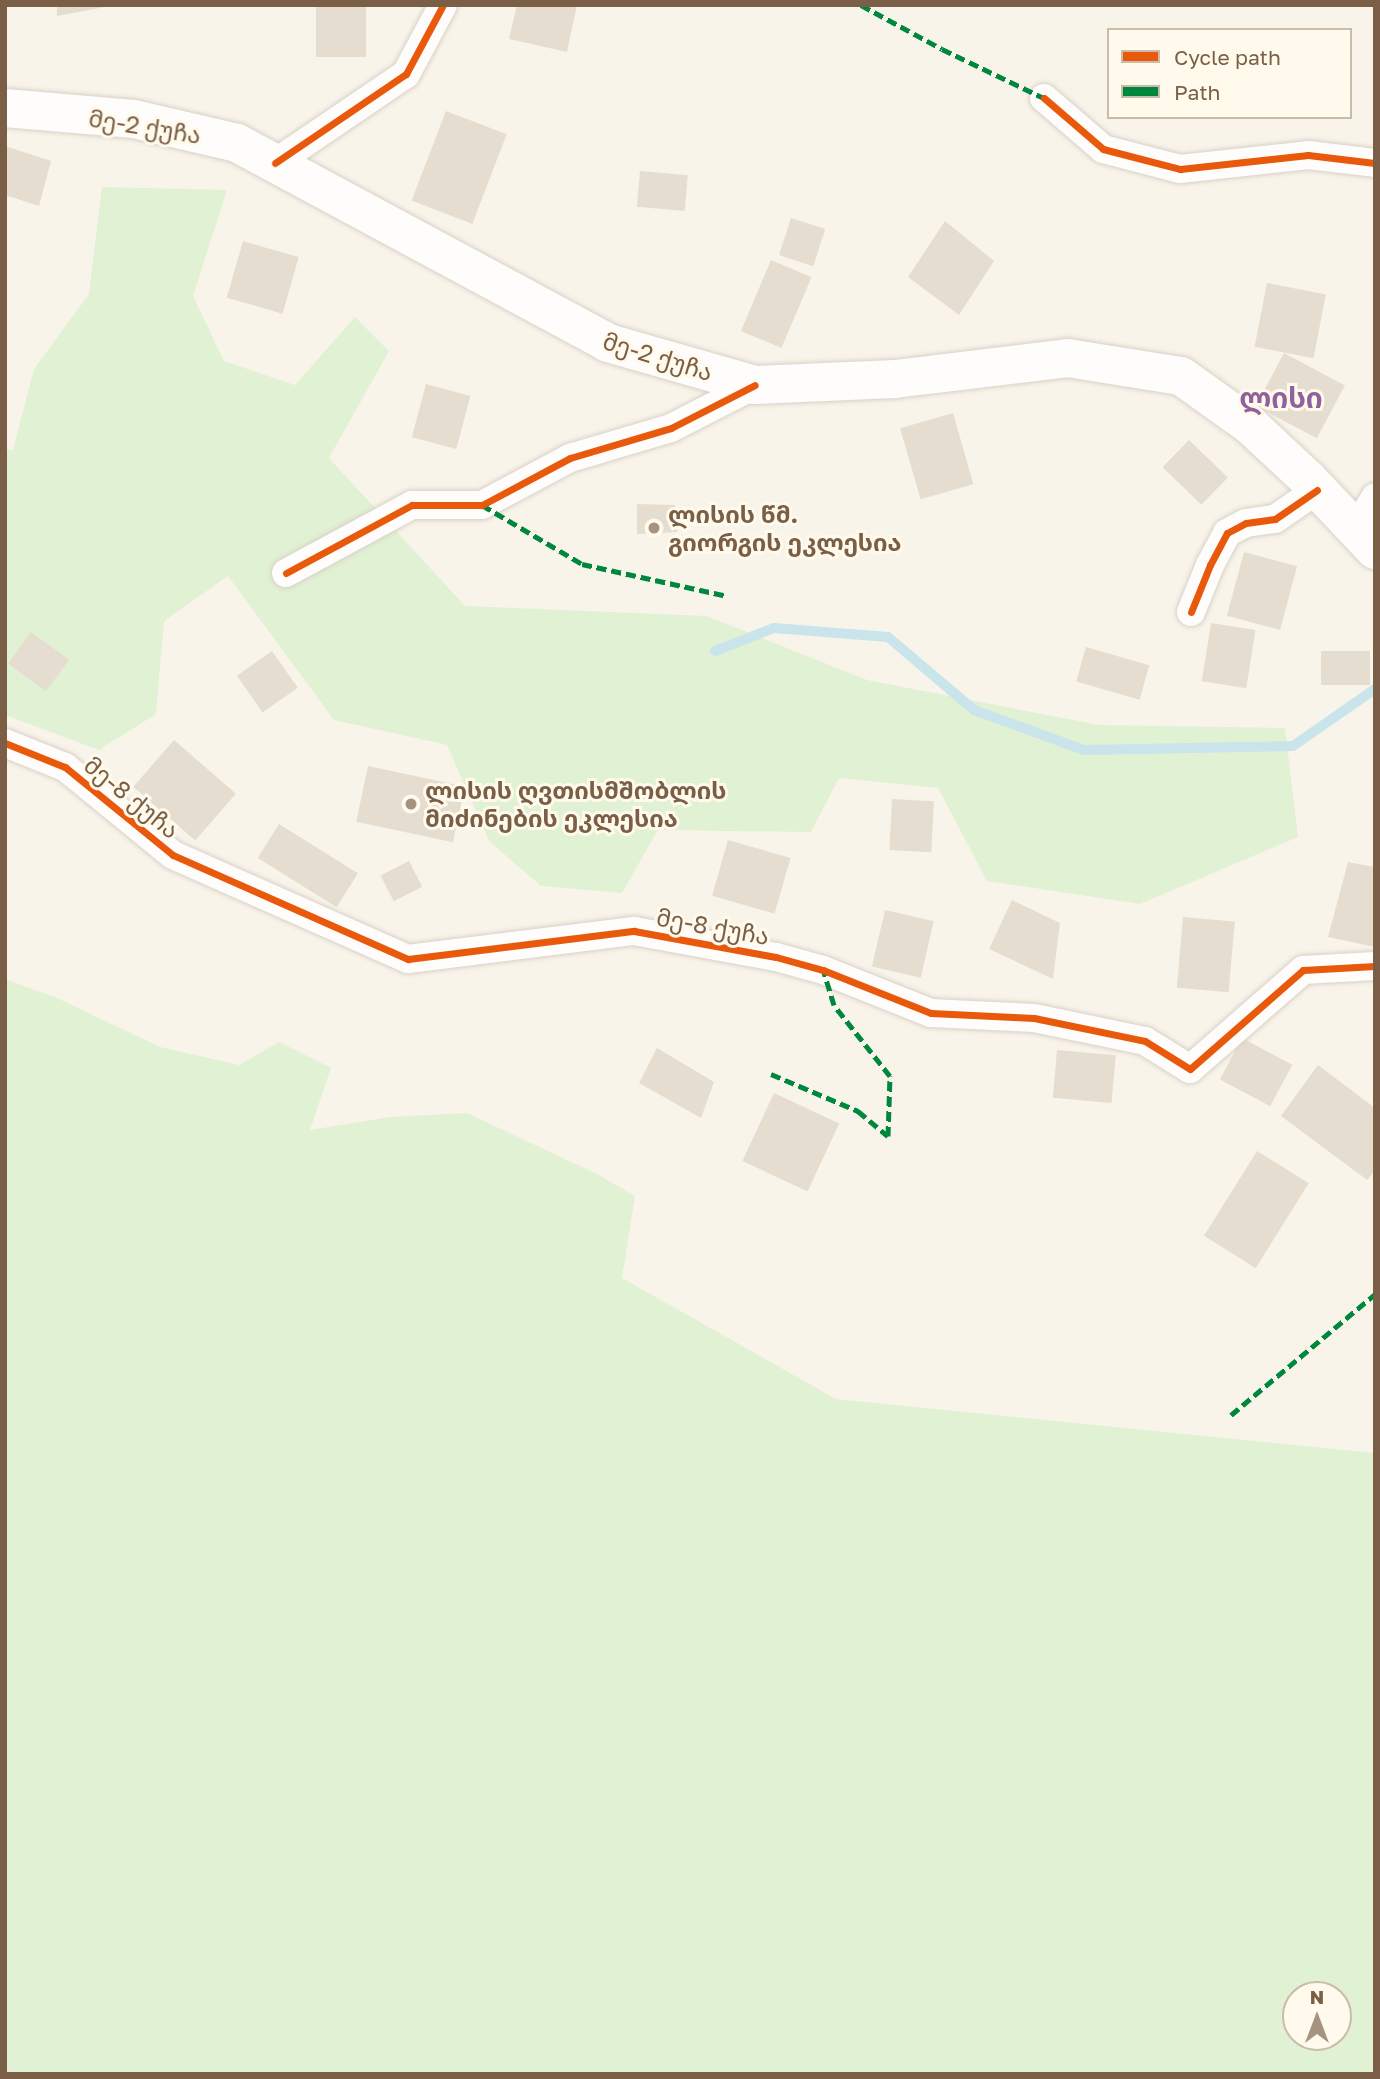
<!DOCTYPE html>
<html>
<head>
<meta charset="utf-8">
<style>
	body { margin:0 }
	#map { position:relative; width:1380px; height:2079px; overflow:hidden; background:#f9f4ea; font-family:"Golos Text","Noto Sans Georgian",sans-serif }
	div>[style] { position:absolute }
	.green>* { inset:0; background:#e1f1d3 }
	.stream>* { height:10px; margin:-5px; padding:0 5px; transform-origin:5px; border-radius:5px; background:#cae4eb }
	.building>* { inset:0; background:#e6ddd1; transform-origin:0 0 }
	.roads { filter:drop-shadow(0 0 2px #d8d1c8) drop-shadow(0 0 2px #d8d1c8) }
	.minor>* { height:28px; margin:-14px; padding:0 14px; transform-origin:14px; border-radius:14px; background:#fefdfc }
	.secondary>* { height:38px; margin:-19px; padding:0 19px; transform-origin:19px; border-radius:19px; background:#fefdfc }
	.quiet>* { height:5px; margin-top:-2.5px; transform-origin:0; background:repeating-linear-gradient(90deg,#00873e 0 10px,transparent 0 15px) }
	.cycleway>* { height:7px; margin:-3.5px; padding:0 3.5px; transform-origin:3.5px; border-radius:3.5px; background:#e8590c }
	.dots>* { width:19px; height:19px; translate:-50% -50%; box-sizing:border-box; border:4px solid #fffaec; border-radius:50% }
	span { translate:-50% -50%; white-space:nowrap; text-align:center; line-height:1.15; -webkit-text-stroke:6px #fffaec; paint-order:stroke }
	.street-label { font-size:24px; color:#7a5f46 }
	.poi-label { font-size:24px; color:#7a5f46; font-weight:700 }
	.left { translate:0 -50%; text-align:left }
	.quarter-label { font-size:28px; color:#91619e; font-weight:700 }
	.frame { position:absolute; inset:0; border:7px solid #7a5f46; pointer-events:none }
	.legend { position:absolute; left:1107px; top:28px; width:245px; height:91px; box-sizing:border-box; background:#fffaec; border:2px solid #cabcaa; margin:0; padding:9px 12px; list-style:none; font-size:21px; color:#7a5f46 }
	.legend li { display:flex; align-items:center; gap:14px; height:35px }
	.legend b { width:35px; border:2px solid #cabcaa }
	.north { position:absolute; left:1282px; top:1981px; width:70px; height:70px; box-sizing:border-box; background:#fffaec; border:2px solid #cabcaa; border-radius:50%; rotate:0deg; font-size:19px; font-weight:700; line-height:28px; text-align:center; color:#7a5f46 }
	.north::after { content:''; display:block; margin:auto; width:24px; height:32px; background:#a6937f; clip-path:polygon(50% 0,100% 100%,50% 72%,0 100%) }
</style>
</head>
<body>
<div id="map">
	<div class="green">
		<div style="clip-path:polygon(102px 187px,227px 190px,193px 296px,224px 361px,295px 385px,355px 317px,389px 351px,329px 458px,465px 606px,707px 616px,867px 680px,1099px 725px,1285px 728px,1298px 837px,1140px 904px,987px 881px,938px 788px,839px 778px,811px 832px,658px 830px,622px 893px,541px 886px,489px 841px,447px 745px,334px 720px,228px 576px,164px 621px,156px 714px,99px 750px,5px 715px,5px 450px,13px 450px,34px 369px,89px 294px)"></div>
		<div style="clip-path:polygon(evenodd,5px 979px,57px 998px,160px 1047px,239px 1065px,279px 1042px,331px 1068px,310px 1130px,390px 1117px,467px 1113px,597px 1174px,635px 1196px,622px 1278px,836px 1399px,1375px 1453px,1375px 2074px,5px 2074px,5px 979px,1296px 1995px,1338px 1995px,1338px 2037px,1296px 2037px,1296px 1995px)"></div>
	</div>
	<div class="stream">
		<div style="left:715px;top:651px;width:63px;rotate:-21.3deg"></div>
		<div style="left:774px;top:628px;width:114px;rotate:4.5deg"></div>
		<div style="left:888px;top:637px;width:113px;rotate:40.3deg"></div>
		<div style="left:974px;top:710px;width:117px;rotate:20deg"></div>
		<div style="left:1084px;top:750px;width:209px;rotate:-1.1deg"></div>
		<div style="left:1293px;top:746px;width:100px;rotate:-34.8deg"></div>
	</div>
	<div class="building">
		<div style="clip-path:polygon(57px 5px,105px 5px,105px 7px,57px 16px)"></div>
		<div style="left:316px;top:5px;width:50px;height:52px"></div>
		<div style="clip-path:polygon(517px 5px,577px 5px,567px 52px,509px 39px)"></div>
		<div style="left:446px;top:111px;width:65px;height:96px;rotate:21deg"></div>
		<div style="clip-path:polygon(5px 146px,51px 161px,39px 206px,5px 195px)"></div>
		<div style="left:640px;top:171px;width:48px;height:36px;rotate:5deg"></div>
		<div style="left:791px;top:218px;width:36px;height:39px;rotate:18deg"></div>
		<div style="clip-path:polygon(945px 221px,994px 261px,959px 315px,908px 277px)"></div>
		<div style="left:243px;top:241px;width:58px;height:59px;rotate:16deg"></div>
		<div style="left:771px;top:260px;width:44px;height:77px;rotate:23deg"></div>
		<div style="left:1267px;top:283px;width:60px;height:65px;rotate:11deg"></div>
		<div style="left:1284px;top:353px;width:69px;height:60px;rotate:28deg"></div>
		<div style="left:426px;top:384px;width:46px;height:55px;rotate:15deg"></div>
		<div style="left:953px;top:413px;width:74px;height:55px;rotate:74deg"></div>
		<div style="left:1189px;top:440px;width:54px;height:38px;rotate:44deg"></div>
		<div style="clip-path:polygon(637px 504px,675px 505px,677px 532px,637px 534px)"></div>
		<div style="left:1244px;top:552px;width:55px;height:66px;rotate:15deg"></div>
		<div style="left:1211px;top:623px;width:45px;height:59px;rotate:9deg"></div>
		<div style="left:31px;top:632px;width:47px;height:39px;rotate:36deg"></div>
		<div style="left:1086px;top:647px;width:66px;height:36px;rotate:16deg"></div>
		<div style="left:272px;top:651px;width:45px;height:43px;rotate:55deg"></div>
		<div style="left:1321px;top:651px;width:49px;height:34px"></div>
		<div style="left:174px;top:740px;width:82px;height:62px;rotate:41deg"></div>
		<div style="left:368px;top:766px;width:99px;height:57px;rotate:12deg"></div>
		<div style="left:892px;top:799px;width:42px;height:51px;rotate:3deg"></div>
		<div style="left:279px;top:824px;width:93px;height:40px;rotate:32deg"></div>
		<div style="left:728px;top:840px;width:65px;height:58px;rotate:16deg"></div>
		<div style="left:409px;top:861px;width:29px;height:32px;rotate:63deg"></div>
		<div style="clip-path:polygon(1348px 862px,1375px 867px,1375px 947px,1328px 937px)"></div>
		<div style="clip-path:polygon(1012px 900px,1060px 923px,1053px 979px,989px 949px)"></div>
		<div style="left:885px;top:910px;width:50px;height:58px;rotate:13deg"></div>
		<div style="left:1183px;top:917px;width:52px;height:71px;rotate:5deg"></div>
		<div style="left:1242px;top:1038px;width:57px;height:47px;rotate:28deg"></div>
		<div style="clip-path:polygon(657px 1048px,714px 1082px,701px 1118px,639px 1083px)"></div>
		<div style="left:1057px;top:1050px;width:59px;height:48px;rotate:5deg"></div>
		<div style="clip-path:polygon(1318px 1065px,1375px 1108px,1375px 1171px,1367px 1180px,1281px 1116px)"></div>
		<div style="left:774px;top:1093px;width:72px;height:75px;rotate:25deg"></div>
		<div style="left:1257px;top:1151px;width:61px;height:100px;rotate:32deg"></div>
	</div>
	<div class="roads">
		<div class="minor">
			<div style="left:1044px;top:98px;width:78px;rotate:40.8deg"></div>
			<div style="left:1103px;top:149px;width:80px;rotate:14.6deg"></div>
			<div style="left:1180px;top:169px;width:129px;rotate:-6.2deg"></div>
			<div style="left:1308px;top:155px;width:67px;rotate:6.8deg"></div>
			<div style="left:275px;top:163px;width:158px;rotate:-34.2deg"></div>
			<div style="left:406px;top:74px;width:78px;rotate:-61.8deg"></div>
			<div style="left:1356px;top:528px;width:36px;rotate:-58deg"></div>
			<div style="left:286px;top:573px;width:143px;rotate:-28.4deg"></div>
			<div style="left:412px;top:505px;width:70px"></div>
			<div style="left:482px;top:505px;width:100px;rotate:-28.1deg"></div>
			<div style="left:570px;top:458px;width:105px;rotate:-16.5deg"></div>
			<div style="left:671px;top:428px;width:94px;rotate:-27.1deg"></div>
			<div style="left:1191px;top:612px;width:51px;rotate:-68deg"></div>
			<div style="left:1210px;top:565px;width:36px;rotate:-62deg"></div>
			<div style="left:1227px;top:533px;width:21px;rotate:-28deg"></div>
			<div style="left:1246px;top:523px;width:29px;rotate:-8deg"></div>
			<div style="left:1275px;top:519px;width:51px;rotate:-34.6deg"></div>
			<div style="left:5px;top:743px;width:65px;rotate:21.8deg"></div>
			<div style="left:65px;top:767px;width:139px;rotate:39.2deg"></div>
			<div style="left:173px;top:855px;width:257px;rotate:23.9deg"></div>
			<div style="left:408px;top:959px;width:228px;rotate:-7.1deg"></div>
			<div style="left:634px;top:931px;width:144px;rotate:10.4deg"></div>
			<div style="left:776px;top:957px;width:49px;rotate:15.5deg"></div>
			<div style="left:823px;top:970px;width:116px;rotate:21.7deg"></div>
			<div style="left:931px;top:1013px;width:103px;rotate:2.8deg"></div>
			<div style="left:1034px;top:1018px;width:113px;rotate:11.7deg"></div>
			<div style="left:1145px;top:1041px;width:53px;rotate:31.9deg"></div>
			<div style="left:1190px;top:1069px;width:150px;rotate:-41.2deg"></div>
			<div style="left:1303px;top:970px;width:72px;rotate:-3.2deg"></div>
		</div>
		<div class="secondary">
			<div style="left:5px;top:108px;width:129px;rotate:4.9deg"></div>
			<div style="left:134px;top:119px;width:106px;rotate:13.1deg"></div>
			<div style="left:237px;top:143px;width:421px;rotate:28.3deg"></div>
			<div style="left:608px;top:343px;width:153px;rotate:15.9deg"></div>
			<div style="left:755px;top:385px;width:140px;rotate:-2.5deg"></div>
			<div style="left:895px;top:379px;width:174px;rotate:-6.9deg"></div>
			<div style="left:1068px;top:358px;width:114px;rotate:9.1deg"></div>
			<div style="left:1181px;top:376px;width:86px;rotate:35.5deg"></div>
			<div style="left:1251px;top:426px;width:79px;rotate:43deg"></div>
			<div style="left:1309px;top:480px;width:96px;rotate:46.7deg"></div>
		</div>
	</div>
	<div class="quiet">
		<div style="left:861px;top:5px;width:92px;rotate:28.5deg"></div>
		<div style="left:942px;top:49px;width:113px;rotate:25.7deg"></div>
		<div style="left:482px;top:505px;width:116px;rotate:30.5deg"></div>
		<div style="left:582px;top:564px;width:149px;rotate:12.4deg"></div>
		<div style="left:771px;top:1074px;width:95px;rotate:23deg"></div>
		<div style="left:858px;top:1111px;width:39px;rotate:40deg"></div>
		<div style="left:888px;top:1136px;width:60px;rotate:-88.1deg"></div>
		<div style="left:890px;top:1076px;width:90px;rotate:-128.3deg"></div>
		<div style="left:834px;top:1005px;width:37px;rotate:-107deg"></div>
		<div style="left:1231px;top:1415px;width:188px;rotate:-40deg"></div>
	</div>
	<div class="cycleway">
		<div style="left:1044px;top:98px;width:78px;rotate:40.8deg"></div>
		<div style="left:1103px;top:149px;width:80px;rotate:14.6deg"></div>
		<div style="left:1180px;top:169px;width:129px;rotate:-6.2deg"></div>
		<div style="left:1308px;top:155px;width:67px;rotate:6.8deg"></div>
		<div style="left:275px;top:163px;width:158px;rotate:-34.2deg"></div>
		<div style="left:406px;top:74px;width:78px;rotate:-61.8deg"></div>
		<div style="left:286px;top:573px;width:143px;rotate:-28.4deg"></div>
		<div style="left:412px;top:505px;width:70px"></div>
		<div style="left:482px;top:505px;width:100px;rotate:-28.1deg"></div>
		<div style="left:570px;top:458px;width:105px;rotate:-16.5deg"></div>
		<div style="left:671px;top:428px;width:94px;rotate:-27.1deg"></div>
		<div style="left:1191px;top:612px;width:51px;rotate:-68deg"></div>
		<div style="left:1210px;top:565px;width:36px;rotate:-62deg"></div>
		<div style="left:1227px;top:533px;width:21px;rotate:-28deg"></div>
		<div style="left:1246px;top:523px;width:29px;rotate:-8deg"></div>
		<div style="left:1275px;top:519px;width:51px;rotate:-34.6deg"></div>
		<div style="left:5px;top:743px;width:65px;rotate:21.8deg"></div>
		<div style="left:65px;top:767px;width:139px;rotate:39.2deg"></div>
		<div style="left:173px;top:855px;width:257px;rotate:23.9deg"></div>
		<div style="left:408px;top:959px;width:228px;rotate:-7.1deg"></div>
		<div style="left:634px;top:931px;width:144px;rotate:10.4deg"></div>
		<div style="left:776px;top:957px;width:49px;rotate:15.5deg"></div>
		<div style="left:823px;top:970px;width:116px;rotate:21.7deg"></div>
		<div style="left:931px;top:1013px;width:103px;rotate:2.8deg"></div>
		<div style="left:1034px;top:1018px;width:113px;rotate:11.7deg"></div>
		<div style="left:1145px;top:1041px;width:53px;rotate:31.9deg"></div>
		<div style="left:1190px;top:1069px;width:150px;rotate:-41.2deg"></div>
		<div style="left:1303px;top:970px;width:72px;rotate:-3.2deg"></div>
	</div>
	<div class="dots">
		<div style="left:654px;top:528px;background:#a6937f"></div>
		<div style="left:411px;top:804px;background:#a6937f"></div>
	</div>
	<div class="street-label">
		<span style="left:145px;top:126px;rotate:9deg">მე-2 ქუჩა</span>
		<span style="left:658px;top:356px;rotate:17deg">მე-2 ქუჩა</span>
		<span style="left:132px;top:797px;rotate:39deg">მე-8 ქუჩა</span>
		<span style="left:713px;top:926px;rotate:10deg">მე-8 ქუჩა</span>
	</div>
	<div class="poi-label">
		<span class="left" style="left:668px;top:528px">ლისის წმ.<br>გიორგის ეკლესია</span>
		<span class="left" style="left:425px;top:804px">ლისის ღვთისმშობლის<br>მიძინების ეკლესია</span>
	</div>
	<div class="quarter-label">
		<span style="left:1281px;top:398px">ლისი</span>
	</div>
	<div class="frame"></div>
	<ul class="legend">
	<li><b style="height:9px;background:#e8590c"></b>Cycle path</li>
	<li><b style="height:9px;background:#00873e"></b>Path</li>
	</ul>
	<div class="north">N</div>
</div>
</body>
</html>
